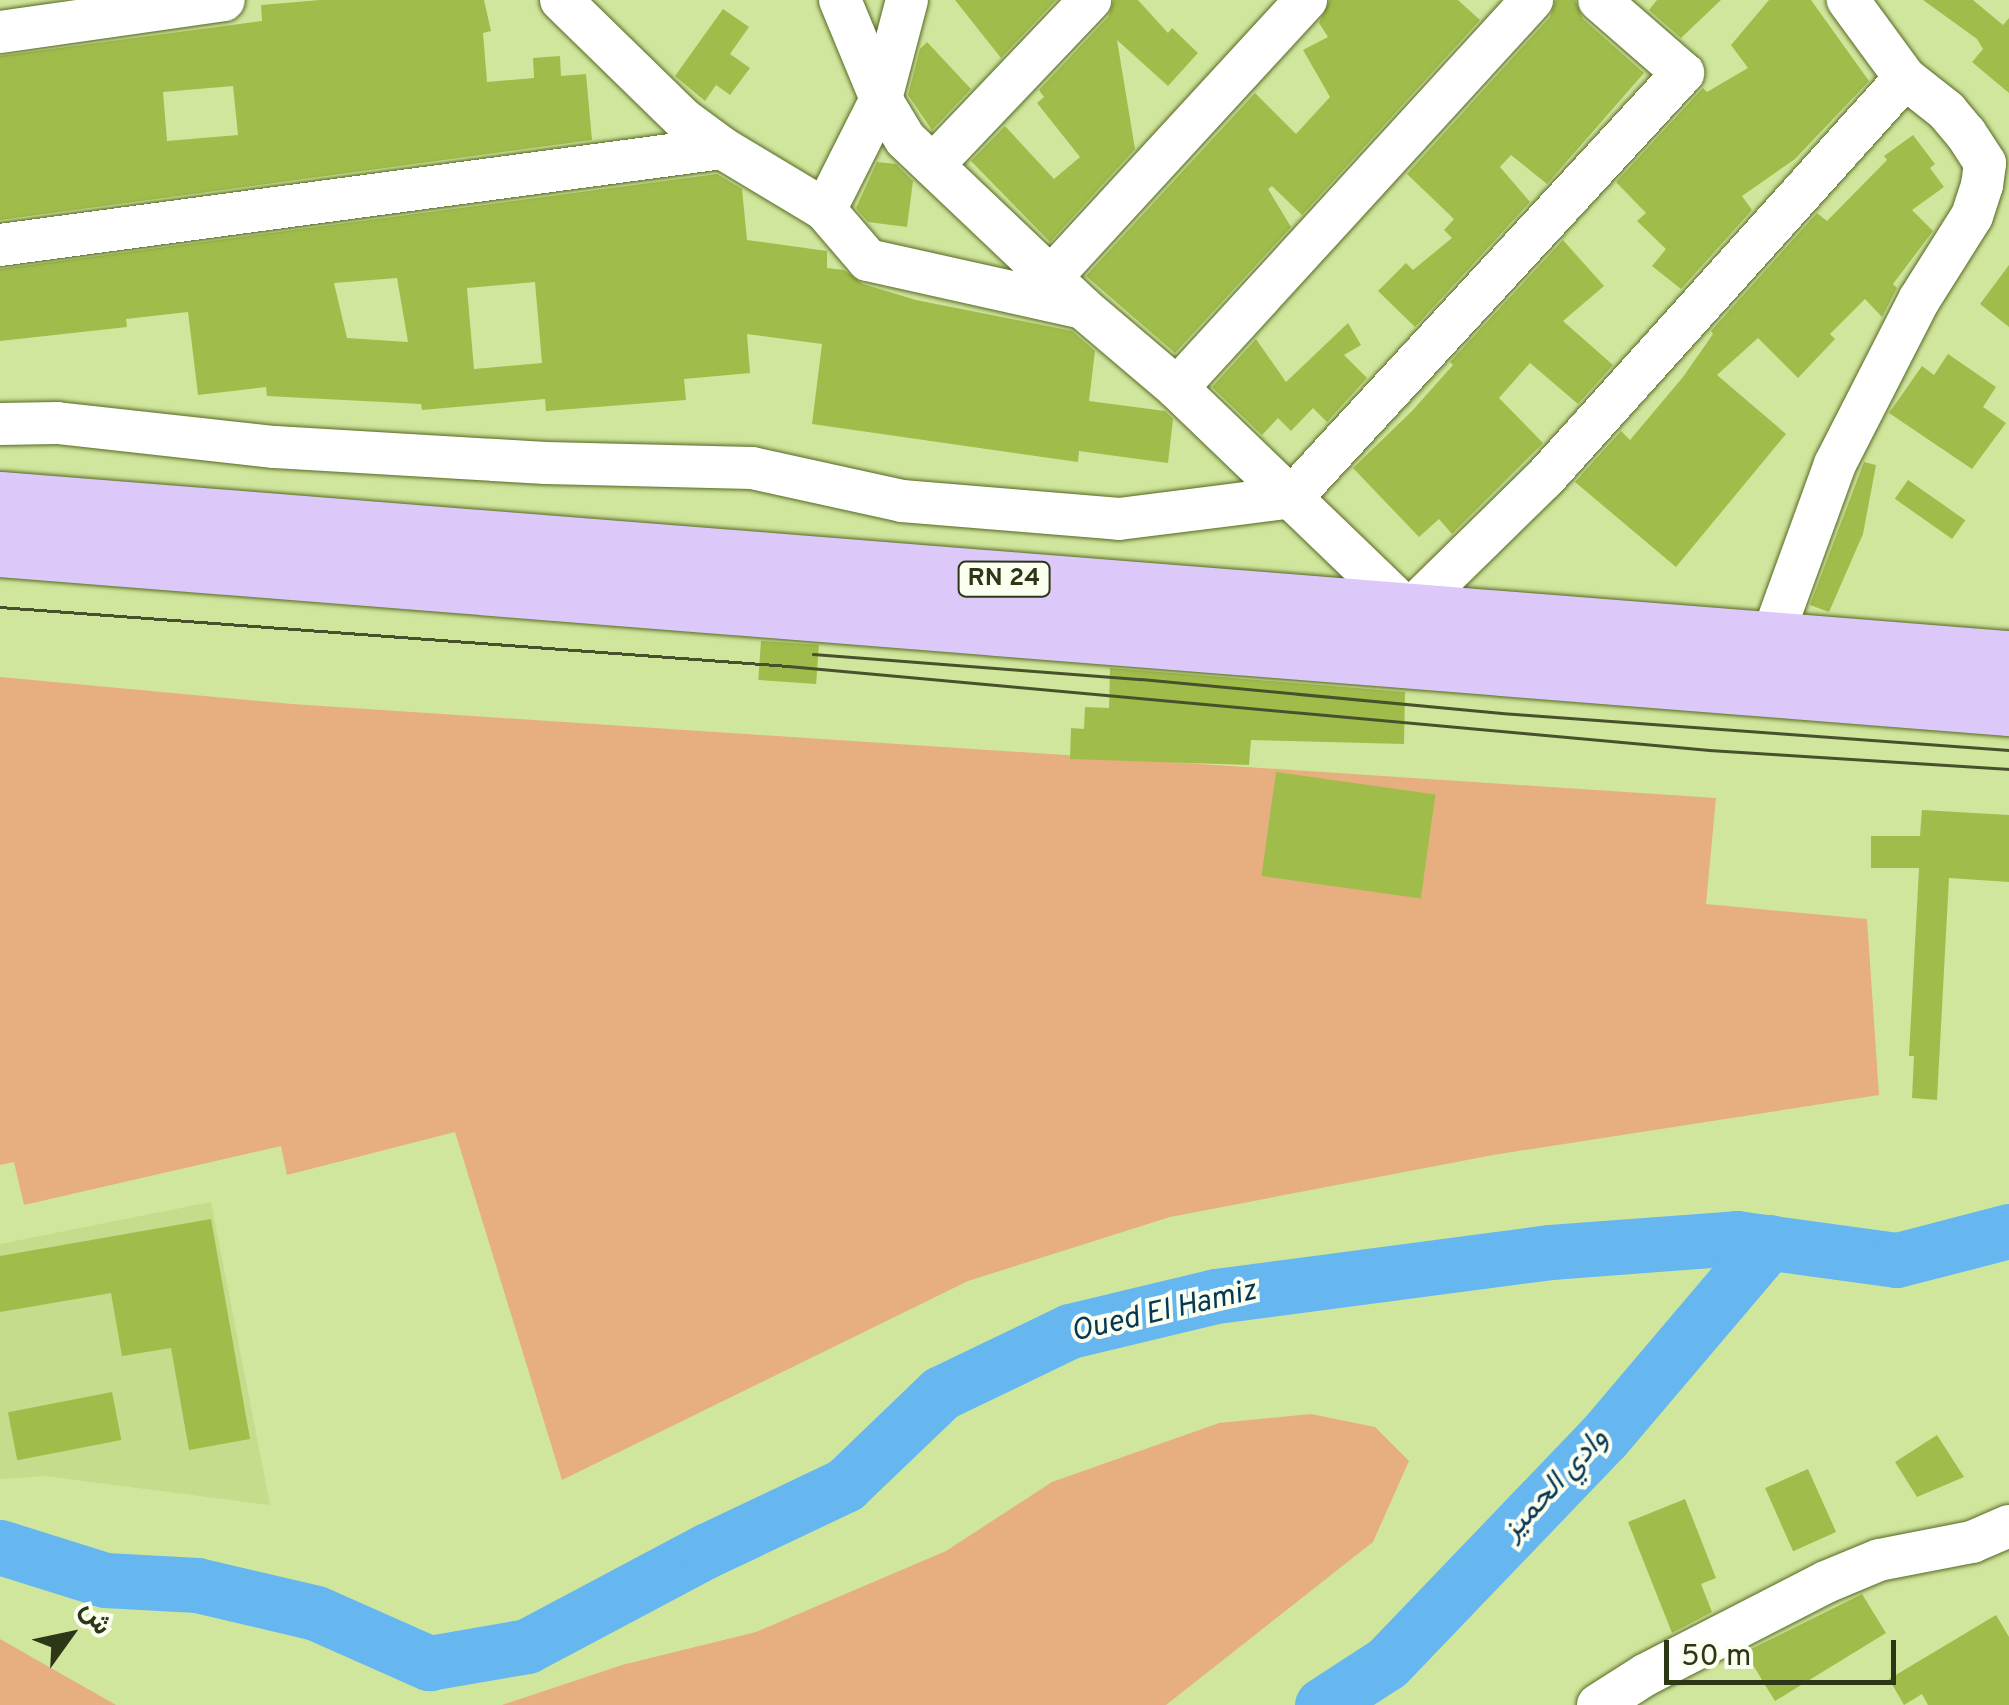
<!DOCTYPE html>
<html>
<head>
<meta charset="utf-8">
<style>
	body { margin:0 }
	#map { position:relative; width:2009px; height:1705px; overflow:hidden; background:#d0e69d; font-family:Overpass,Vazirmatn,sans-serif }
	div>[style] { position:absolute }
	.built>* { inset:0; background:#c4dc8b }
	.green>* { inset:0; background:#e7af7f }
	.river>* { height:55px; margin:-27.5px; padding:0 27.5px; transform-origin:27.5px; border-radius:27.5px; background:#66b6f0 }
	.building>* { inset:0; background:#a0bd4c; transform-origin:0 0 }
	.roads { filter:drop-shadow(0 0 2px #576922) drop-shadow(0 0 2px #576922) }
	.minor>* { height:42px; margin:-21px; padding:0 21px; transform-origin:21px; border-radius:21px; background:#fff }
	.major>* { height:55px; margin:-27.5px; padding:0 27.5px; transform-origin:27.5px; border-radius:27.5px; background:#dcc9fa }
	.tram>* { height:2.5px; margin:-1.25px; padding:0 1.25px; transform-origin:1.25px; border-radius:1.25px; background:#47512c }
	span { translate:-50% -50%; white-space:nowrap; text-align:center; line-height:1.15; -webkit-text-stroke:8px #fafff0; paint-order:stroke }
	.shield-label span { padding:2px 8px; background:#fafff0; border:2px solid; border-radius:8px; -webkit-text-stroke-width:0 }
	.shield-label { font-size:25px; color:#2e3618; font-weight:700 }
	.water-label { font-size:30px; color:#083753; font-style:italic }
	.north { position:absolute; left:20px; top:1585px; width:100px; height:100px; -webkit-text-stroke:8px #fafff0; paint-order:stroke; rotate:57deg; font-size:28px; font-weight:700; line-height:40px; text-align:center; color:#2e3618 }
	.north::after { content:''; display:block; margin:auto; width:35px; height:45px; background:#2e3618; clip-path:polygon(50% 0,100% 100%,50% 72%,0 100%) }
	.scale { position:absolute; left:1664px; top:1640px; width:232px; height:45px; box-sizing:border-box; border:5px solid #2e3618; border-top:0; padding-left:12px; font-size:30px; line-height:35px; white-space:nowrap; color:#2e3618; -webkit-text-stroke:8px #fafff0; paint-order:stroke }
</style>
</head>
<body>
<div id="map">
	<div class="built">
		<div style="clip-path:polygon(211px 1202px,270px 1505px,45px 1476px,0 1479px,0 1244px)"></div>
	</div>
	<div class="green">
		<div style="clip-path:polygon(0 677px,292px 704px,1716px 798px,1706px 904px,1867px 919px,1879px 1095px,1493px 1155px,1170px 1217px,968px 1281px,562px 1480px,455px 1132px,287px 1175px,281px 1146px,24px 1205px,14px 1162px,0 1165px)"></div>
		<div style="clip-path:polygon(1311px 1414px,1375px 1427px,1409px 1461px,1373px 1542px,1166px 1705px,502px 1705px,622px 1665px,756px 1632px,946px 1551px,1052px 1482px,1219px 1423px)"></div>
		<div style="clip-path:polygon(0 1639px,116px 1705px,0 1705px)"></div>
	</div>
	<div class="river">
		<div style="left:0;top:1547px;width:110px;rotate:17.4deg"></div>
		<div style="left:105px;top:1580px;width:92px;rotate:3.1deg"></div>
		<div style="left:197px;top:1585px;width:122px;rotate:13.2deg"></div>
		<div style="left:316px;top:1613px;width:124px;rotate:23.9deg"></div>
		<div style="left:429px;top:1663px;width:99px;rotate:-9.8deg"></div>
		<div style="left:527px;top:1646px;width:203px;rotate:-28deg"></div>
		<div style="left:706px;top:1551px;width:154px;rotate:-25.4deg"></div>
		<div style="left:845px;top:1485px;width:133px;rotate:-43.8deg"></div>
		<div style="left:941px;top:1393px;width:143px;rotate:-25.7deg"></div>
		<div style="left:1070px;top:1331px;width:150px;rotate:-13.5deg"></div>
		<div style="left:1216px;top:1296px;width:338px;rotate:-7.5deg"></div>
		<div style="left:1551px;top:1252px;width:186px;rotate:-4.3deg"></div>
		<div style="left:1736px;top:1238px;width:162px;rotate:7.8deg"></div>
		<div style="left:1897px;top:1260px;width:116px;rotate:-14.5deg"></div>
		<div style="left:1322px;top:1705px;width:77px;rotate:-32.9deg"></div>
		<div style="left:1387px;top:1663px;width:312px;rotate:-46.2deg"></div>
		<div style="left:1603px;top:1438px;width:257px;rotate:-49.7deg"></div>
	</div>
	<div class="building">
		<div style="clip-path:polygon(evenodd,320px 0,484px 0,491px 31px,483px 33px,487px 82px,534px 78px,533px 58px,560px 56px,561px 76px,586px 74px,592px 140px,0 220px,0 56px,262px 21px,261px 5px,320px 0,233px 86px,238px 135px,167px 141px,163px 92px,233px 86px)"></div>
		<div style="clip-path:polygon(955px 0,1056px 0,1001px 58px)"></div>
		<div style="clip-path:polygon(1114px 0,1138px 0,1168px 33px,1172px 28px,1198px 53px,1168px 86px,1117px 40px,1135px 149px,1050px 242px,971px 161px,1005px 126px,1054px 179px,1080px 157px,1037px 103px,1044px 97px,1039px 90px,1108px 17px)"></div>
		<div style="clip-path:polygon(1330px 0,1458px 0,1480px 20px,1302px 215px,1272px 186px,1268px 189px,1291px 227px,1175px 353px,1086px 276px,1255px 93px,1296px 134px,1330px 97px,1303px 50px,1328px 37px,1319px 23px)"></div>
		<div style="clip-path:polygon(1556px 0,1575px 0,1583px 19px,1644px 73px,1547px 184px,1511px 155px,1500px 167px,1530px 202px,1415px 327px,1378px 291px,1406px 263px,1413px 270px,1452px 238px,1444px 230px,1454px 219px,1407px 174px,1550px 17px)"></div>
		<div style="clip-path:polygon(1657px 0,1721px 0,1681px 38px,1649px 10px)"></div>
		<div style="clip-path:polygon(1769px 0,1811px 0,1869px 81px,1795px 159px,1742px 196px,1752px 210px,1681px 289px,1652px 266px,1666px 249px,1637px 221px,1646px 213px,1616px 182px,1703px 88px,1707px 92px,1748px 68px,1731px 45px)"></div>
		<div style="clip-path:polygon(1923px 0,1973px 0,2003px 25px,2009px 18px,2009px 93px,1972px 62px,1983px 49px,1977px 39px)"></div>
		<div style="clip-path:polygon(723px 9px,749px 27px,730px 54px,750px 68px,730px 95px,716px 85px,705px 101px,675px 76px)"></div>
		<div style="clip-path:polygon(927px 42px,971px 89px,932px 130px,908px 95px,920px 49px)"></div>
		<div style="clip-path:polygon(1913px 135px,1935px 164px,1930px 168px,1944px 187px,1912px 210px,1933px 231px,1893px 284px,1897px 288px,1882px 317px,1865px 299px,1830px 334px,1835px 339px,1798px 378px,1758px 338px,1717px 375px,1786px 434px,1676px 567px,1575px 482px,1621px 431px,1630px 440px,1683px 377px,1713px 334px,1711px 331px,1817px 213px,1827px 221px,1887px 160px,1884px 156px)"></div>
		<div style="clip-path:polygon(877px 162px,896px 164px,913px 181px,907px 227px,868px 222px,856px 208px)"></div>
		<div style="clip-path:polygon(evenodd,717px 174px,742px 189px,747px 240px,827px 251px,827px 268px,844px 270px,863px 284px,916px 300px,1072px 331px,1095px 351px,1089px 401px,1165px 411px,1173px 419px,1168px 463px,1079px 451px,1078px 462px,812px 424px,822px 344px,747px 334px,750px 373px,684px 379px,686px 400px,546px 411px,545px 399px,422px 410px,421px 404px,267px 396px,266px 387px,198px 395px,188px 312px,126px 319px,127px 327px,0 341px,0 269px,717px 174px,397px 278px,408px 342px,347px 338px,334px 283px,397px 278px,717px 174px,535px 282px,542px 363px,474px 369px,467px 288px,535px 282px)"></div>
		<div style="clip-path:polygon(1563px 240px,1604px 286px,1563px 321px,1613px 365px,1578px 404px,1530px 363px,1499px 398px,1543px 443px,1452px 534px,1439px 519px,1419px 537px,1353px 468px,1412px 411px,1453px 365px,1450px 362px)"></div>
		<div style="clip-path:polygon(2009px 265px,2009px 327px,1980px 304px)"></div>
		<div style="clip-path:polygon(1348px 323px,1361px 345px,1344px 355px,1367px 378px,1327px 422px,1313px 408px,1291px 431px,1278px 418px,1262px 435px,1212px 387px,1256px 339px,1286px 382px)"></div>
		<div style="clip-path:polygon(1948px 354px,1996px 387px,1983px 407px,2006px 423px,1972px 469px,1889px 413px,1922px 366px,1934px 375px)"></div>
		<div style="clip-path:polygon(1864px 462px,1876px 465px,1863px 534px,1829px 612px,1810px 605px)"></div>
		<div style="left:1908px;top:480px;width:70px;height:23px;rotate:35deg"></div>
		<div style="left:761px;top:641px;width:58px;height:39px;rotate:4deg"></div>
		<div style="clip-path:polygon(1110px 668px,1405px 692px,1404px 744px,1251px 740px,1249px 765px,1070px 759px,1071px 728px,1084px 729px,1085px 707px,1109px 708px)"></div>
		<div style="left:1276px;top:772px;width:161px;height:105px;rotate:8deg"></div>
		<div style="clip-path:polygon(1922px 810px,2009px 815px,2009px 882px,1949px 878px,1937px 1100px,1912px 1098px,1914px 1056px,1909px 1056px,1919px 868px,1871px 868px,1871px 836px,1920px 836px)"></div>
		<div style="clip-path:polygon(211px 1219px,250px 1439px,189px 1450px,171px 1348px,122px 1356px,111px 1293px,0 1312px,0 1256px)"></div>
		<div style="left:112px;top:1392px;width:49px;height:106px;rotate:79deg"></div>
		<div style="clip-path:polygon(1937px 1435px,1964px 1477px,1917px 1497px,1895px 1462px)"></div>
		<div style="left:1808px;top:1469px;width:69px;height:47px;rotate:66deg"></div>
		<div style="clip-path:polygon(1685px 1499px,1716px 1578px,1701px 1584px,1712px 1612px,1672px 1633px,1628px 1522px)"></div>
		<div style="clip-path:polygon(1862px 1594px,1886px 1633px,1775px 1701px,1745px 1652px)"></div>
		<div style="clip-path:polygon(1996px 1615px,2009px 1637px,2009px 1705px,1928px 1705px,1922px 1694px,1904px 1705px,1889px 1679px)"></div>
	</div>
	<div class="roads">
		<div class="minor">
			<div style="left:561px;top:0;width:170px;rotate:44.3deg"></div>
			<div style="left:683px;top:119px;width:49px;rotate:36.6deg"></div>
			<div style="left:722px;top:148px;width:120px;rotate:31deg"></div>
			<div style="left:825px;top:210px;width:66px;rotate:49.3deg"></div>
			<div style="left:868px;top:260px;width:220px;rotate:12.6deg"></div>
			<div style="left:840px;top:0;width:107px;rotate:67.5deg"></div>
			<div style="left:881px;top:99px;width:47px;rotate:59deg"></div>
			<div style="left:905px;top:139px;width:245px;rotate:43.5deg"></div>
			<div style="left:1083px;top:308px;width:123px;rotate:40.4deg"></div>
			<div style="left:1177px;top:388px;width:322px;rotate:43.9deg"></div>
			<div style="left:1409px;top:611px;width:190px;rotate:-44.4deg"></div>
			<div style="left:1545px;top:478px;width:538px;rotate:-48.01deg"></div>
			<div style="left:1905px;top:78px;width:97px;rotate:-126.2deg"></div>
			<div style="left:0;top:32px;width:226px;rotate:-8.1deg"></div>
			<div style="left:933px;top:165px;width:228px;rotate:-46.4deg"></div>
			<div style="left:825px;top:210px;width:124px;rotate:-63.2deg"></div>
			<div style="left:881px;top:99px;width:102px;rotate:-75.3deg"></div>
			<div style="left:0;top:245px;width:728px;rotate:-7.65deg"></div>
			<div style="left:1053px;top:275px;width:374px;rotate:-47.4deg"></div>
			<div style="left:1177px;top:388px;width:526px;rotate:-47.54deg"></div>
			<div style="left:0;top:424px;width:57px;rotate:-1deg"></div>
			<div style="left:57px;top:423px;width:219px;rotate:6.3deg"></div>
			<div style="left:275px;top:447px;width:271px;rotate:3.4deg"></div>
			<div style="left:546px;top:463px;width:206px;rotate:1.4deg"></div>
			<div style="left:752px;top:468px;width:154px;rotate:12.4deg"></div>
			<div style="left:902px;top:501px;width:218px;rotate:4.7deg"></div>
			<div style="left:1119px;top:519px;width:174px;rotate:-7.2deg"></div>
			<div style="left:1292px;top:497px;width:577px;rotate:-47.32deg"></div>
			<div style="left:1683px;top:73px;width:111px;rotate:-139deg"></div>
			<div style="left:1771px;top:640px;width:187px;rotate:-70deg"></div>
			<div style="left:1835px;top:464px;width:184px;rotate:-62.9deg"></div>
			<div style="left:1919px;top:300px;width:99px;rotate:-57.8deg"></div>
			<div style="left:1972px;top:216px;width:33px;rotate:-72deg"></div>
			<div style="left:1982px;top:185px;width:22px;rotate:-82deg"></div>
			<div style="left:1985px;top:163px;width:35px;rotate:-123deg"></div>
			<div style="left:1966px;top:134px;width:30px;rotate:-130deg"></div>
			<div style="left:1947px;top:111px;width:53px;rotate:-141.8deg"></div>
			<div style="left:1598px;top:1705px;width:56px;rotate:-32.6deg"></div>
			<div style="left:1645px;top:1675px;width:203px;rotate:-27.2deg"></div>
			<div style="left:1826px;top:1582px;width:57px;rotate:-22.5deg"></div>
			<div style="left:1879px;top:1560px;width:95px;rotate:-11deg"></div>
			<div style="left:1972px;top:1542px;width:40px;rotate:-23.4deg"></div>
		</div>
		<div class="major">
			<div style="left:0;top:499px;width:2015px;rotate:4.53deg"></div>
			<div style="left:0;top:549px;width:2015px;rotate:4.53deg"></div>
		</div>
	</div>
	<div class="tram">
		<div style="left:0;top:607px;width:790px;rotate:4.28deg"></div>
		<div style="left:788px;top:666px;width:925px;rotate:5.21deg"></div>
		<div style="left:1709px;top:750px;width:301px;rotate:3.6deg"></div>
		<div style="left:813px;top:654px;width:329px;rotate:4.4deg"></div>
		<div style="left:1141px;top:679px;width:362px;rotate:5.4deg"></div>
		<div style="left:1501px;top:713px;width:509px;rotate:4.17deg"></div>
	</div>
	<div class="shield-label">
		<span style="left:1004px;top:579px">RN 24</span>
	</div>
	<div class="water-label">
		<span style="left:1164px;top:1313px;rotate:-13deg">Oued El Hamiz</span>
		<span style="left:1556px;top:1485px;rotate:-47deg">وادي الحميز</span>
	</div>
	<div class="north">ش</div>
	<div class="scale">50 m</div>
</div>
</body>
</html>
